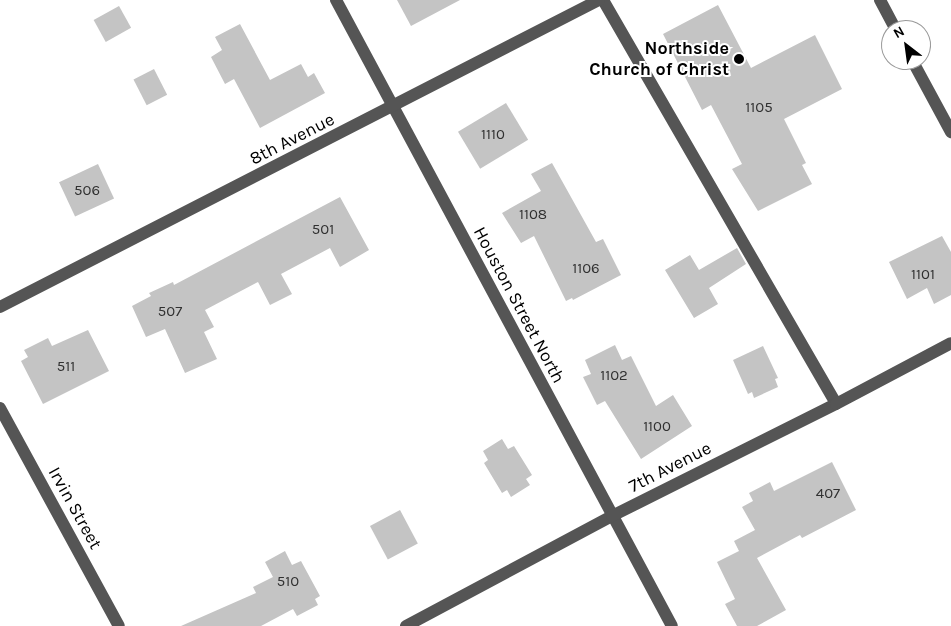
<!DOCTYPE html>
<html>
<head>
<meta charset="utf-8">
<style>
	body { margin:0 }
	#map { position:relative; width:951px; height:626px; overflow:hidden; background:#fff; font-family:Karla,sans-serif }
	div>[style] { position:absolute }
	.building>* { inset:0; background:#c4c4c4; transform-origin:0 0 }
	.minor>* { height:12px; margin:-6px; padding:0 6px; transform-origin:6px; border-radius:6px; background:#555 }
	.dots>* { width:14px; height:14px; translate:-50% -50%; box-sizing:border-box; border:2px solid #fff; border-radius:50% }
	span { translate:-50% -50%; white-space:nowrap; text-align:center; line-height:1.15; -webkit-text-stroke:4px #fff; paint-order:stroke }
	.number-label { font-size:15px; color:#313131 }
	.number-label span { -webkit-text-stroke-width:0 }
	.poi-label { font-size:18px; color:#000; font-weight:700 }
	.right { translate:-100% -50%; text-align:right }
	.street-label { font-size:18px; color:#000 }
	.north { position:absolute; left:881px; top:20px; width:50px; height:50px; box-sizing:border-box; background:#fff; border:1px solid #999; border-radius:50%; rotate:330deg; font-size:14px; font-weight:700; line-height:20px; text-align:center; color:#000 }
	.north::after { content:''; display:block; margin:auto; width:18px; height:22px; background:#000; clip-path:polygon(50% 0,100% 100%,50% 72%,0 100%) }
</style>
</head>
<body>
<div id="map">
	<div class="building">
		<div style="clip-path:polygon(397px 0,460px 0,411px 26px)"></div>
		<div style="clip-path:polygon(718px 5px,751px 68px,815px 35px,842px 89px,784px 119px,806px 163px,802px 165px,812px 184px,758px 211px,732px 169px,742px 164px,711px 105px,702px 110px,663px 34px)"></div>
		<div style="left:119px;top:6px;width:25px;height:29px;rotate:61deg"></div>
		<div style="clip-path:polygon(240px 24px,270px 80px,301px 64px,308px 77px,314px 73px,325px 93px,260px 128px,234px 79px,225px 84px,211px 57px,222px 50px,215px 37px)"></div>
		<div style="left:154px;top:69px;width:29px;height:23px;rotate:63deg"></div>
		<div style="left:506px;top:103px;width:43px;height:56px;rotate:59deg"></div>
		<div style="clip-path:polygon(552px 163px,596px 242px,603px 239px,621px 275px,573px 300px,572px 298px,566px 301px,534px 236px,521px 243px,502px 213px,541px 191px,531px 174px)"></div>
		<div style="left:98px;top:164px;width:38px;height:43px;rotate:65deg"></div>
		<div style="clip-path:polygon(340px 197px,369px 250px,340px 267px,330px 248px,281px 274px,292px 294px,270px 305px,258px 282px,205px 310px,214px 327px,204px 332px,217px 359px,185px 373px,165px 329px,146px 337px,132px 306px,151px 296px,149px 293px,173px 282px,174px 285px)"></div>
		<div style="clip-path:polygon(942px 236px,951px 252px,951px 295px,934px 304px,927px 288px,907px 299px,889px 262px)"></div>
		<div style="clip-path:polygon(737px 248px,746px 264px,709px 288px,718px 304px,694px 318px,665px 270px,690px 255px,699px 270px)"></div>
		<div style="clip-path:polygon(88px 330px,109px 371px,43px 404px,21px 361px,28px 357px,24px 350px,48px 338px,52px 346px)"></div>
		<div style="clip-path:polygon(615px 345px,622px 360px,631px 356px,656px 406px,673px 395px,692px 426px,641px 459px,605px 401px,597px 405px,583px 377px,591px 374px,585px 360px)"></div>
		<div style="clip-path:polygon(763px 346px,778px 378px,775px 379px,778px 387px,754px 398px,752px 392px,748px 394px,733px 360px)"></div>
		<div style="clip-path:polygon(502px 439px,508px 449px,514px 446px,532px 475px,526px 479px,530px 485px,511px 497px,507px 490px,502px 493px,484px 463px,488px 460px,483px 451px)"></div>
		<div style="clip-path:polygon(832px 462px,856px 510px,802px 538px,800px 535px,757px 558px,786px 610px,757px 626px,737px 626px,725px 604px,735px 599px,717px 562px,739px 551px,734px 541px,755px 530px,742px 507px,753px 501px,749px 493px,770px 482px,774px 491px)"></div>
		<div style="left:400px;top:510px;width:38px;height:34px;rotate:62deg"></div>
		<div style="clip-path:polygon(285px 551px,292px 565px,301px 561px,320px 596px,315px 599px,318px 605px,297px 616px,293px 609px,261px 626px,181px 626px,256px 593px,253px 587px,273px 577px,265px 562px)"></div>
	</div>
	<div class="minor">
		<div style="left:336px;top:0;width:710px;rotate:61.78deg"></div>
		<div style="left:603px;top:0;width:466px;rotate:60deg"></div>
		<div style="left:880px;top:0;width:34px;rotate:62deg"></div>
		<div style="left:912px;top:60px;width:82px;rotate:61.6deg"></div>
		<div style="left:0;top:307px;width:673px;rotate:-27.14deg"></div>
		<div style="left:0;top:408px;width:248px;rotate:61.4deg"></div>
		<div style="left:406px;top:626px;width:234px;rotate:-28.1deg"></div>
		<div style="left:612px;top:516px;width:250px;rotate:-26.6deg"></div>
		<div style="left:836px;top:404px;width:130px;rotate:-27.9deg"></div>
	</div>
	<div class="dots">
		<div style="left:739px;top:59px;background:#000"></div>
	</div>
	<div class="number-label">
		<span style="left:759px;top:108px">1105</span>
		<span style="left:493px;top:135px">1110</span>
		<span style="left:87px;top:191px">506</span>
		<span style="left:533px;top:215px">1108</span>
		<span style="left:323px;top:230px">501</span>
		<span style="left:586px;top:269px">1106</span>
		<span style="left:923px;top:275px">1101</span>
		<span style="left:170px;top:312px">507</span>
		<span style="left:66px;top:367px">511</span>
		<span style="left:614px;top:376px">1102</span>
		<span style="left:657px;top:427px">1100</span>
		<span style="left:828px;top:494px">407</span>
		<span style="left:288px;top:582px">510</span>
	</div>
	<div class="poi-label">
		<span class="right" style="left:729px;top:59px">Northside<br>Church of Christ</span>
	</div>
	<div class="street-label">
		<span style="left:292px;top:139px;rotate:-27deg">8th Avenue</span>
		<span style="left:519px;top:305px;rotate:62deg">Houston Street North</span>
		<span style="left:670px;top:467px;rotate:-27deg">7th Avenue</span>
		<span style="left:75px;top:508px;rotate:61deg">Irvin Street</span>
	</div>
	<div class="north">N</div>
</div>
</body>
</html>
